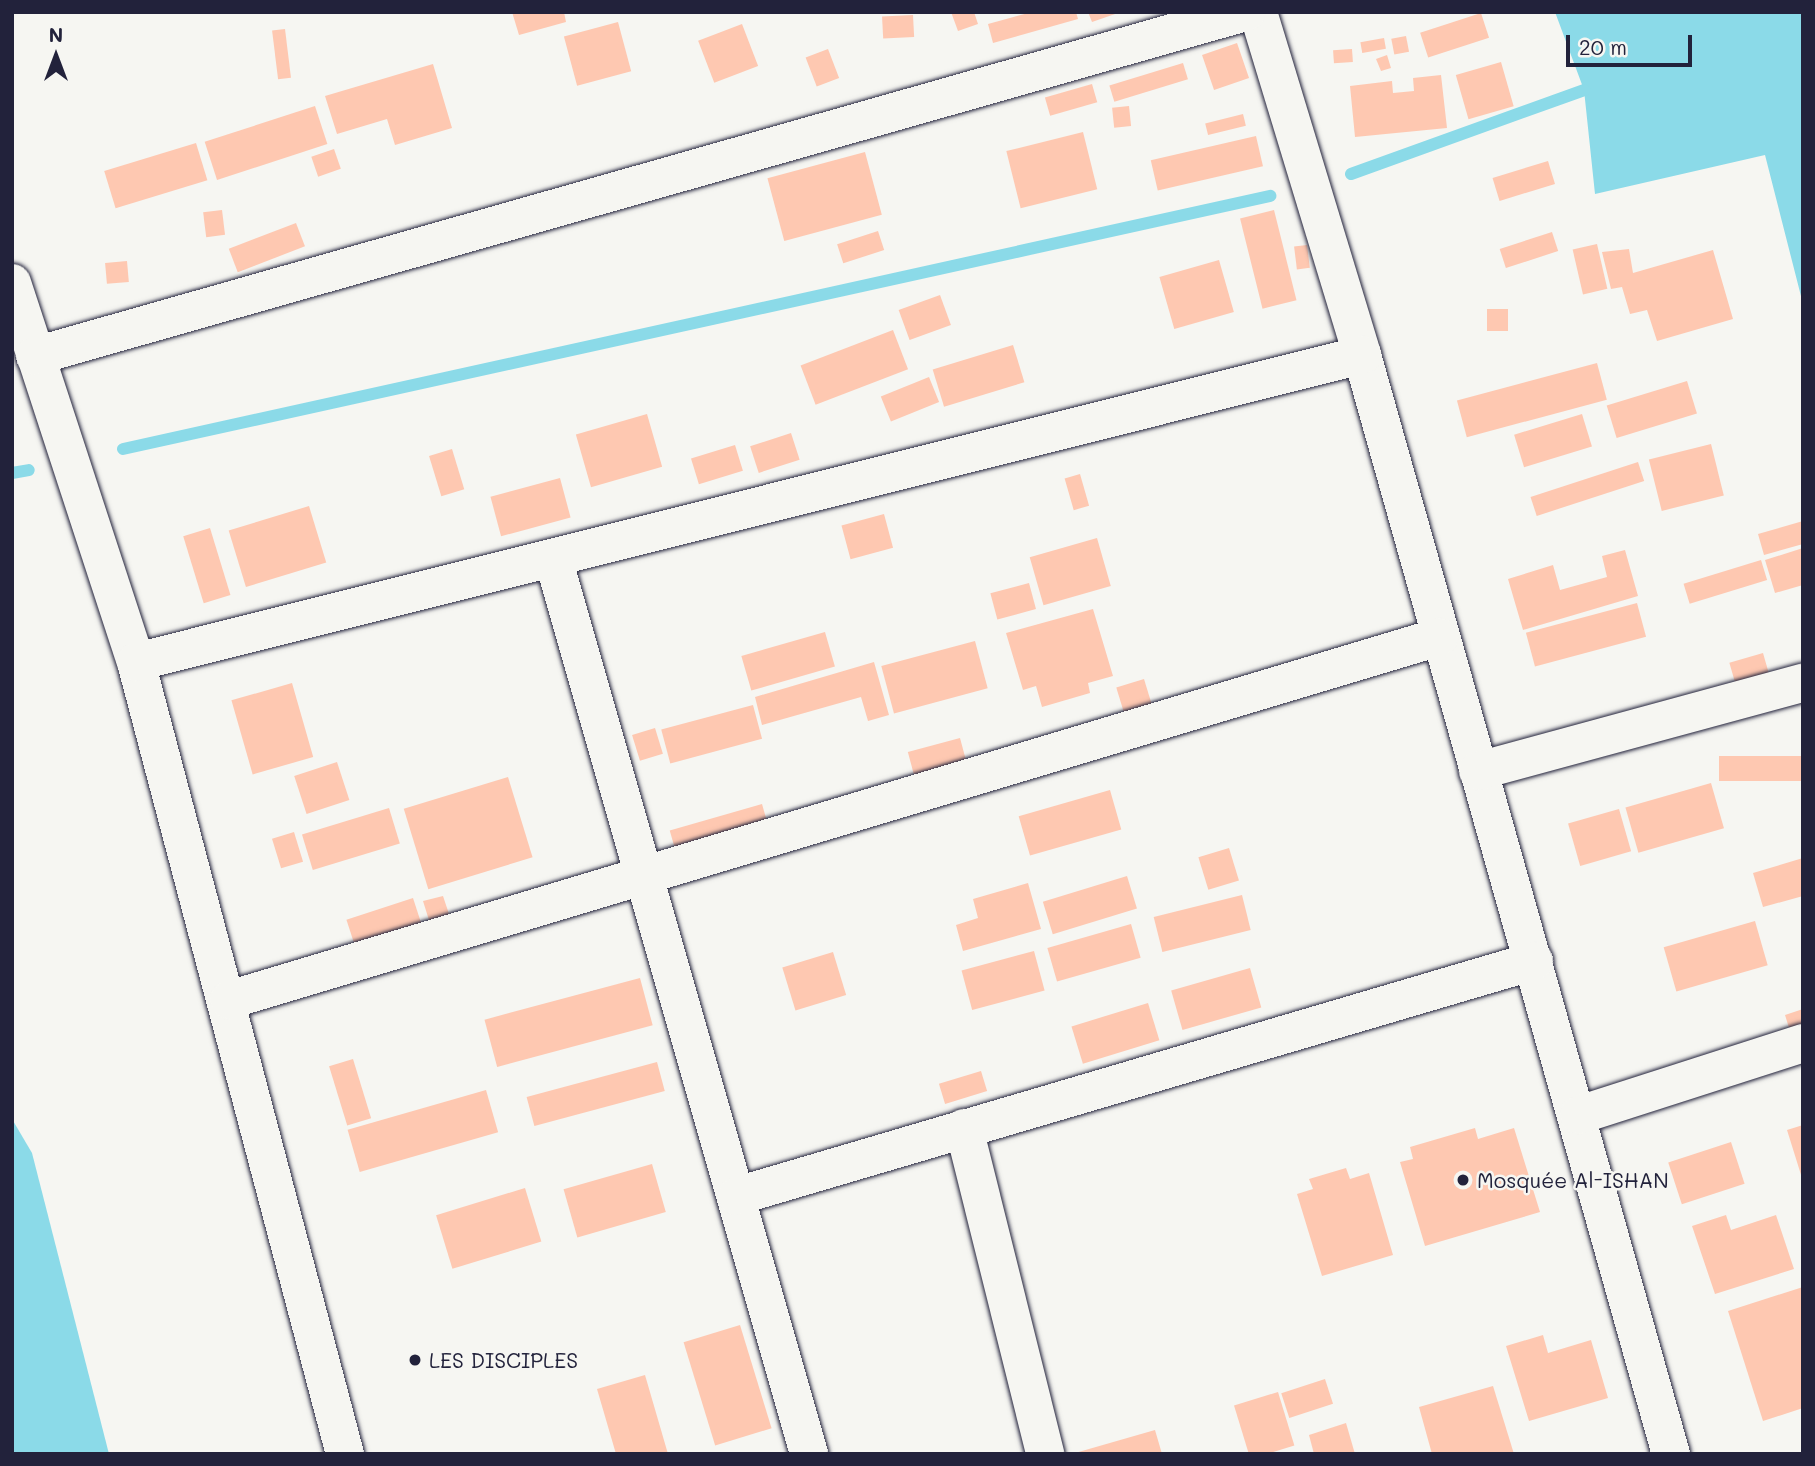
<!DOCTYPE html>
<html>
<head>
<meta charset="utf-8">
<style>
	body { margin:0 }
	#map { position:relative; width:1815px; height:1466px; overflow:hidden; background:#f6f6f2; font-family:Mali,sans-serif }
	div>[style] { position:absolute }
	.water>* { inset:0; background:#8bdae8 }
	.stream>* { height:12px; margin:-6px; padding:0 6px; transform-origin:6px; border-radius:6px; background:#8bdae8 }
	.building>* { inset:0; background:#fec8b1; transform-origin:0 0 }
	.roads { filter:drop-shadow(0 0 2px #22223b) drop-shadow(0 0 2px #22223b) }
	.minor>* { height:38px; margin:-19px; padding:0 19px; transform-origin:19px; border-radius:19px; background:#f6f6f2 }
	.dots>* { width:19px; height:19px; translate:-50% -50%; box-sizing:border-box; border:4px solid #f6f6f2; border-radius:50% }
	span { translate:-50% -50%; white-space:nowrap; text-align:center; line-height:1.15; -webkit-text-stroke:5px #f6f6f2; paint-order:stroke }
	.poi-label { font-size:21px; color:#22223b }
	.left { translate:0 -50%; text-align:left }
	.frame { position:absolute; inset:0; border:14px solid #22223b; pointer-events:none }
	.north { position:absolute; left:21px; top:21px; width:70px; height:70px; -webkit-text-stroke:5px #f6f6f2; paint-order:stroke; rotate:0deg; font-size:19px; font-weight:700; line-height:28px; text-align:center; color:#22223b }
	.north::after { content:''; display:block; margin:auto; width:24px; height:32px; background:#22223b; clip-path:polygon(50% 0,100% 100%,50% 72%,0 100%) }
	.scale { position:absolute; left:1566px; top:35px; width:126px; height:32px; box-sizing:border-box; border:4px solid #22223b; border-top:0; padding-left:9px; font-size:21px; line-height:24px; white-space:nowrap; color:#22223b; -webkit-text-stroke:5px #f6f6f2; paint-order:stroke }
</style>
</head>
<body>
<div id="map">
	<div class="water">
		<div style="clip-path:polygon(1555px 12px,1803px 12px,1803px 304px,1765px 155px,1595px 194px,1584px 90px)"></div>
		<div style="clip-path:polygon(12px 1119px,32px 1153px,109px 1454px,12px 1454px)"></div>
	</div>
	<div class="stream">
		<div style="left:1351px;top:174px;width:248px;rotate:-19.8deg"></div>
		<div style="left:123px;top:449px;width:1175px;rotate:-12.44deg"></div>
		<div style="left:12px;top:473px;width:17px;rotate:-10deg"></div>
	</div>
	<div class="building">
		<div style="clip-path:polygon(512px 12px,564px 12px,566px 22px,519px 35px)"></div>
		<div style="clip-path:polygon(951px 12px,974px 12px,978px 24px,958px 31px)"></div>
		<div style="clip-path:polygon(1032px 12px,1076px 12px,1078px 19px,993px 43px,988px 24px)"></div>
		<div style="clip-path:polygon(1088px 12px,1117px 12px,1118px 13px,1092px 22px)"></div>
		<div style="left:1481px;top:13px;width:26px;height:64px;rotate:72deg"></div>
		<div style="left:913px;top:15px;width:22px;height:31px;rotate:87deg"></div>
		<div style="left:618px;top:22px;width:51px;height:56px;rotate:75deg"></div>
		<div style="left:742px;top:24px;width:45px;height:47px;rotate:69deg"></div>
		<div style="left:285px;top:29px;width:49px;height:13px;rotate:83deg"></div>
		<div style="left:1406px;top:36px;width:16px;height:15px;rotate:79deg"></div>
		<div style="left:1384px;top:38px;width:11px;height:24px;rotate:80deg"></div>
		<div style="left:1237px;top:43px;width:37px;height:37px;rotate:71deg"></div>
		<div style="left:828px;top:49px;width:31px;height:24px;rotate:69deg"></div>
		<div style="left:1352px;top:49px;width:13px;height:19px;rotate:86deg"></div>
		<div style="clip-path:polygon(1387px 55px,1391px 68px,1381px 71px,1376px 59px)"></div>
		<div style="left:1501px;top:62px;width:46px;height:47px;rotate:74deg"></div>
		<div style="left:1183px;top:63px;width:17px;height:77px;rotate:73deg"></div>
		<div style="clip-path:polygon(433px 64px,452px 128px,395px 145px,387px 119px,337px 134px,325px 96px)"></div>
		<div style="clip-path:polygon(1441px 75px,1447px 128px,1355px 137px,1350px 86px,1392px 81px,1393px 93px,1414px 91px,1413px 78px)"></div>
		<div style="left:1092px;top:84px;width:19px;height:49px;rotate:74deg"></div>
		<div style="left:315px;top:106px;width:40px;height:116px;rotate:72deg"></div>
		<div style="left:1129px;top:106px;width:20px;height:17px;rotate:84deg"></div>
		<div style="left:1243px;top:114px;width:12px;height:39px;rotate:76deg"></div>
		<div style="left:1083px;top:132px;width:59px;height:79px;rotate:76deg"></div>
		<div style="left:1256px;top:136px;width:31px;height:108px;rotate:77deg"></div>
		<div style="left:196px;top:143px;width:39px;height:96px;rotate:73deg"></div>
		<div style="left:334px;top:149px;width:21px;height:24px;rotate:71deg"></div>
		<div style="left:865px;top:152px;width:65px;height:101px;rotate:75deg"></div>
		<div style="left:1548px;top:161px;width:24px;height:58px;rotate:73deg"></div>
		<div style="left:222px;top:210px;width:25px;height:19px;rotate:83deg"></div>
		<div style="left:1274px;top:210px;width:93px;height:35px;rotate:76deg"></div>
		<div style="left:296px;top:223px;width:25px;height:72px;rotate:69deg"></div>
		<div style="left:878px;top:231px;width:20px;height:43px;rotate:72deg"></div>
		<div style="left:1552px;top:232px;width:20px;height:55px;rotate:72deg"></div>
		<div style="left:1597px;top:244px;width:46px;height:25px;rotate:77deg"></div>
		<div style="left:1307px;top:245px;width:23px;height:13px;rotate:83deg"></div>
		<div style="clip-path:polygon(1629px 249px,1633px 273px,1713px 250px,1733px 319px,1657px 341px,1647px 310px,1630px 314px,1622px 287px,1611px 289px,1602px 252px)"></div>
		<div style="left:1219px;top:260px;width:54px;height:62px;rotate:74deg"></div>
		<div style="left:127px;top:261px;width:21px;height:22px;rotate:85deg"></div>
		<div style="left:940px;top:295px;width:32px;height:44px;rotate:70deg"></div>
		<div style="left:1508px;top:309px;width:22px;height:21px;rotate:90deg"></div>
		<div style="left:893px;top:330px;width:42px;height:99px;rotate:69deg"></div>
		<div style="left:1013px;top:345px;width:39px;height:84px;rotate:73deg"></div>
		<div style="left:1597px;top:363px;width:38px;height:145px;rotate:75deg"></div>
		<div style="left:929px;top:377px;width:27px;height:52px;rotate:68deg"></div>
		<div style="left:1687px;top:381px;width:34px;height:84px;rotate:73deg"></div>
		<div style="left:647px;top:414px;width:55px;height:74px;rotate:74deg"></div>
		<div style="left:1582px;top:414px;width:34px;height:71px;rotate:73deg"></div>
		<div style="left:791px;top:433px;width:28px;height:43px;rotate:72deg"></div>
		<div style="left:1711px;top:444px;width:53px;height:64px;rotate:76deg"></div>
		<div style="left:735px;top:445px;width:27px;height:46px;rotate:73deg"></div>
		<div style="left:452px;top:449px;width:42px;height:24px;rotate:73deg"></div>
		<div style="left:1638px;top:462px;width:20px;height:113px;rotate:72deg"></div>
		<div style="left:1080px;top:474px;width:33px;height:16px;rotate:74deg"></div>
		<div style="left:560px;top:478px;width:41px;height:72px;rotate:75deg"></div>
		<div style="left:309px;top:506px;width:59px;height:84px;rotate:73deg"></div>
		<div style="left:884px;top:514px;width:35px;height:44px;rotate:75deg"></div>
		<div style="clip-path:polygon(1803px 521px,1803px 544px,1764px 555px,1758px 534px)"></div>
		<div style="left:210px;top:528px;width:70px;height:28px;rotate:73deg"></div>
		<div style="left:1097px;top:538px;width:50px;height:70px;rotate:74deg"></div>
		<div style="clip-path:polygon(1803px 548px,1803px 585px,1775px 593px,1765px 560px)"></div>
		<div style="clip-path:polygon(1625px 550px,1638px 596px,1523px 630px,1508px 579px,1553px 565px,1560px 590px,1607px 577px,1602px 556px)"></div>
		<div style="left:1761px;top:560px;width:21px;height:81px;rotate:73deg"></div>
		<div style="left:1029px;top:583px;width:27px;height:40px;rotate:75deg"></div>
		<div style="left:1637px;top:603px;width:35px;height:115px;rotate:75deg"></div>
		<div style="clip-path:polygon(1093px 609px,1113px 676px,1088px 683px,1090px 693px,1042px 707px,1036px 686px,1023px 690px,1006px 633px)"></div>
		<div style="left:825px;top:632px;width:36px;height:87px;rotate:74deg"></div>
		<div style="left:975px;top:641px;width:49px;height:97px;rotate:75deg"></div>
		<div style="left:1763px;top:653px;width:33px;height:35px;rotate:74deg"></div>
		<div style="clip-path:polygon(874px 662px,889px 715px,868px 721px,861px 697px,762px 725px,755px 697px)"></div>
		<div style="left:1144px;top:679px;width:51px;height:29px;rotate:73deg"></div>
		<div style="left:292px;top:683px;width:77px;height:63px;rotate:74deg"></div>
		<div style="left:753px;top:705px;width:35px;height:95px;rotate:75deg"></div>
		<div style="left:655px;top:728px;width:27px;height:24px;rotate:73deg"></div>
		<div style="left:960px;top:738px;width:41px;height:54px;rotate:75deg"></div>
		<div style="left:1803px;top:756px;width:25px;height:84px;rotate:90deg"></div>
		<div style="left:337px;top:762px;width:40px;height:45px;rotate:72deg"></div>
		<div style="left:508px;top:777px;width:84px;height:109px;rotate:73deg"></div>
		<div style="left:1711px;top:783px;width:47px;height:89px;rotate:74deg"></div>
		<div style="left:1110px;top:790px;width:41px;height:95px;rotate:74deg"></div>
		<div style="left:762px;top:804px;width:29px;height:96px;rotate:74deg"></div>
		<div style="left:389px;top:808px;width:37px;height:91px;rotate:73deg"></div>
		<div style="left:1619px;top:809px;width:44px;height:53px;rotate:74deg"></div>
		<div style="left:294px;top:832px;width:31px;height:23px;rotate:73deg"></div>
		<div style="left:1229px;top:848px;width:34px;height:32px;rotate:73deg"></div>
		<div style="clip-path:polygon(1803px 858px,1803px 896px,1763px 907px,1753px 873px)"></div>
		<div style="left:1127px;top:876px;width:34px;height:88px;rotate:73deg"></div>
		<div style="clip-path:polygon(1028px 883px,1041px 929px,963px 951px,956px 925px,978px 918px,973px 899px)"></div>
		<div style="left:1242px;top:895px;width:36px;height:91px;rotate:76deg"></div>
		<div style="clip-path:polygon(443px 896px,450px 917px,434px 936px,423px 901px)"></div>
		<div style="left:413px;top:898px;width:40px;height:70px;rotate:72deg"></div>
		<div style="left:1755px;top:921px;width:46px;height:95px;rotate:74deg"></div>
		<div style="left:1131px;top:924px;width:35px;height:87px;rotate:74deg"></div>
		<div style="left:1034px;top:951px;width:41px;height:75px;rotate:75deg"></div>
		<div style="left:833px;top:952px;width:45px;height:53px;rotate:73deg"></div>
		<div style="left:1250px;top:968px;width:41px;height:82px;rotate:74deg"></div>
		<div style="left:640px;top:978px;width:49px;height:161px;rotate:75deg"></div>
		<div style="left:1148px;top:1003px;width:39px;height:80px;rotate:73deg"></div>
		<div style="clip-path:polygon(1803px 1009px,1803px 1047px,1796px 1050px,1785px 1015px)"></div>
		<div style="left:353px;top:1059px;width:62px;height:25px;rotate:73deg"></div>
		<div style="left:657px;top:1062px;width:30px;height:135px;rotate:75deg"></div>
		<div style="left:981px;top:1071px;width:21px;height:44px;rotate:73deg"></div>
		<div style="left:486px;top:1090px;width:44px;height:144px;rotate:74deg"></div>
		<div style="clip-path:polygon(1803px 1125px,1803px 1177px,1802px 1178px,1787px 1130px)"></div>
		<div style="clip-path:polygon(1475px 1128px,1478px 1139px,1514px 1128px,1540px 1212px,1425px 1246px,1400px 1162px,1413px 1159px,1410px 1147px)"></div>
		<div style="left:1731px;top:1142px;width:44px;height:66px;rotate:72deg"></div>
		<div style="left:652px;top:1164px;width:50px;height:92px;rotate:74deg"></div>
		<div style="clip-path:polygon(1346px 1168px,1350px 1179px,1369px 1173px,1393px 1255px,1322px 1276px,1297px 1194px,1313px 1189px,1309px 1179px)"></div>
		<div style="left:525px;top:1188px;width:56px;height:93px;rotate:73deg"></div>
		<div style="clip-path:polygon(1726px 1215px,1731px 1230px,1776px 1215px,1794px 1269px,1715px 1294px,1692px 1226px)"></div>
		<div style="clip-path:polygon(1803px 1287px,1803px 1408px,1763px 1421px,1728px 1311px)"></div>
		<div style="left:740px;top:1325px;width:108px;height:59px;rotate:73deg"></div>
		<div style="clip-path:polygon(1543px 1335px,1548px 1353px,1591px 1340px,1608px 1398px,1529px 1421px,1506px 1346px)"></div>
		<div style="clip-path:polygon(645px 1375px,668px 1454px,616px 1454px,597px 1389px)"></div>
		<div style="left:1325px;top:1379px;width:26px;height:46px;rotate:72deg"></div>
		<div style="clip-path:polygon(1493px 1386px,1514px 1454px,1432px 1454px,1419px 1407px)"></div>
		<div style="left:1278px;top:1392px;width:56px;height:46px;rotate:73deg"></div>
		<div style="clip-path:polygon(1346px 1423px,1355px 1454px,1314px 1454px,1309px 1435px)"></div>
		<div style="clip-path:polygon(1155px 1430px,1162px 1454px,1075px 1454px,1075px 1453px)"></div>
	</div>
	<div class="roads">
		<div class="minor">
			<div style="left:1258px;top:12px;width:358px;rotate:73.1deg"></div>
			<div style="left:1362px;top:355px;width:1142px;rotate:74.3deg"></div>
			<div style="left:12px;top:283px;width:399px;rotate:71.9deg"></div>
			<div style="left:136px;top:662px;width:819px;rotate:75.22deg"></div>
			<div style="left:35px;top:356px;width:1259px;rotate:-15.86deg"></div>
			<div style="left:553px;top:558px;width:932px;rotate:74.05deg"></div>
			<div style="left:136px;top:662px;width:1264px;rotate:-14.06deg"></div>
			<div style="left:1478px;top:771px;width:337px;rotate:-15.2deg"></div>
			<div style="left:229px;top:1000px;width:1263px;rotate:-16.7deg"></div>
			<div style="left:1579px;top:1115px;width:235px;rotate:-17.8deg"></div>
			<div style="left:964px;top:1128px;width:336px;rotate:76deg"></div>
			<div style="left:737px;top:1196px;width:831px;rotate:-16.43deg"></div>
		</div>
	</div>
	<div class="dots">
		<div style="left:1463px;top:1180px;background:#22223b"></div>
		<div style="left:415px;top:1360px;background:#22223b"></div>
	</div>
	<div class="poi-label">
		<span class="left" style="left:1477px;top:1180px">Mosquée Al-ISHAN</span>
		<span class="left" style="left:429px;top:1360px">LES DISCIPLES</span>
	</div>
	<div class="frame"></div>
	<div class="north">N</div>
	<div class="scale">20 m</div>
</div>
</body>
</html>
